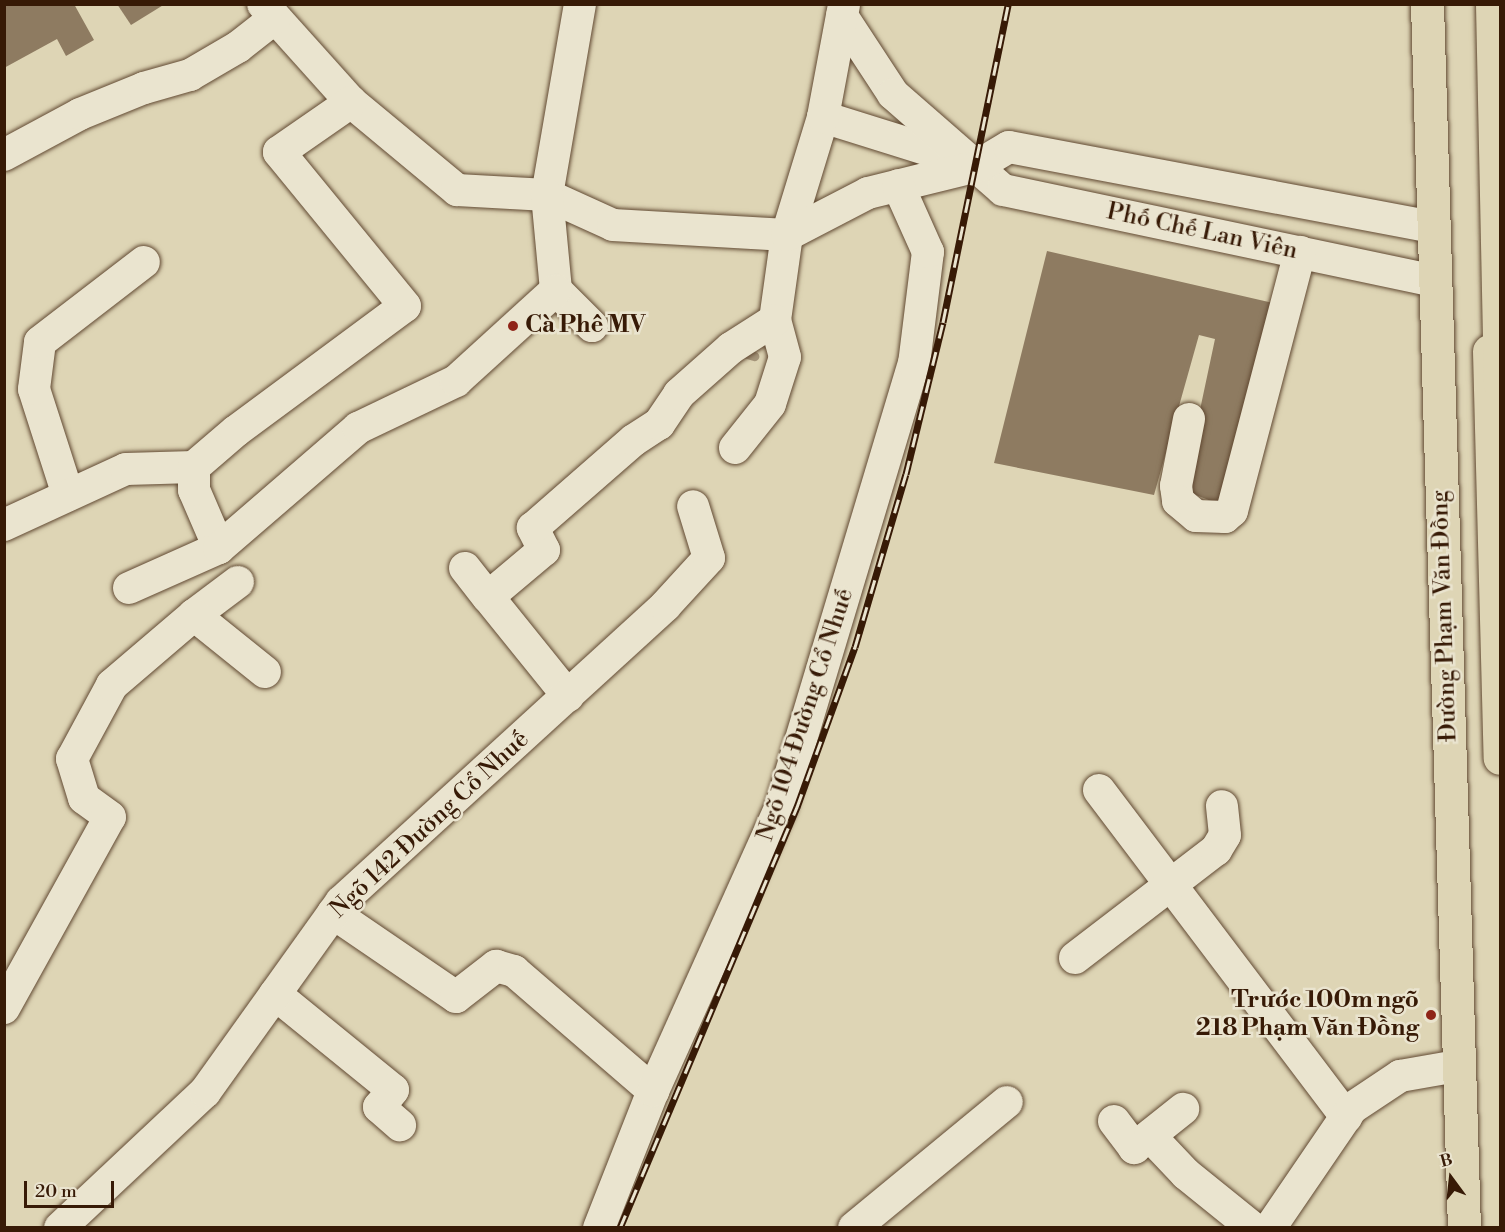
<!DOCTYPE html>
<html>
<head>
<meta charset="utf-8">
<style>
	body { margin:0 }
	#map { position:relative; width:1505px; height:1232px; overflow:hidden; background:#ded5b5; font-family:"Libre Bodoni",serif }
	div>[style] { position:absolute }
	.stream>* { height:9px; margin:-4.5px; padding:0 4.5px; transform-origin:4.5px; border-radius:4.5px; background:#a5957a }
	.building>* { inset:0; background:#8e7b61 }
	.roads { filter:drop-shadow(0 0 2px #614932) drop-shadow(0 0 2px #614932) }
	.minor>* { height:32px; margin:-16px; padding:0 16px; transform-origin:16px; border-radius:16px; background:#eae4cf }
	.major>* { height:33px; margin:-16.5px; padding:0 16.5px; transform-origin:16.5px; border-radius:16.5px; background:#ded5b5 }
	.highway>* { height:33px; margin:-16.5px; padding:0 16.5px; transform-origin:16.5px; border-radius:16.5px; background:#ded5b5 }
	.rail>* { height:7px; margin-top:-3.5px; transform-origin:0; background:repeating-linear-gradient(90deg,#eae4cf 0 14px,#371a06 0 28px); box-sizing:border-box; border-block:2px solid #371a06 }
	.dots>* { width:16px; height:16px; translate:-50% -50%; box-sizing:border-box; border:3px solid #eae4cf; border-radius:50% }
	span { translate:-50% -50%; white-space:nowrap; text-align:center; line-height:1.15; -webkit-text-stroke:5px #eae4cf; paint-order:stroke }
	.street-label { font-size:24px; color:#371a06 }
	.poi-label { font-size:24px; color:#371a06; font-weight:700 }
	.left { translate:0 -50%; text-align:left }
	.right { translate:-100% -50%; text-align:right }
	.frame { position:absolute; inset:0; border:6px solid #371a06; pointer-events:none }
	.north { position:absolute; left:1421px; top:1148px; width:60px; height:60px; -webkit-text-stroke:4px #eae4cf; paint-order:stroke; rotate:345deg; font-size:16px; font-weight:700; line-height:24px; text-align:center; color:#371a06 }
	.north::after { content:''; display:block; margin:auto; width:21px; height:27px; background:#371a06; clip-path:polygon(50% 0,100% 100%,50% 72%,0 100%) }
	.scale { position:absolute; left:24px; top:1181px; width:90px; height:27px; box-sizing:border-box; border:3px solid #371a06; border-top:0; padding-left:8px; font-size:18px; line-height:21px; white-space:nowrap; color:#371a06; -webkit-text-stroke:4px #eae4cf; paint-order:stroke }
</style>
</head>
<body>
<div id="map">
	<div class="stream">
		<div style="left:740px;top:352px;width:15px;rotate:16deg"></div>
	</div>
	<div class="building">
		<div style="clip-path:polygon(4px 4px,74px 4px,94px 40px,66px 56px,57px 39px,4px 68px)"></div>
		<div style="clip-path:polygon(117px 4px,165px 4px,131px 25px)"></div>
		<div style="clip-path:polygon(1047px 251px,1277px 304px,1224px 506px,1183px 490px,1215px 339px,1199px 335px,1154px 495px,994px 463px)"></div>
	</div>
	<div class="roads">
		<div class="minor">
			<div style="left:263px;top:4px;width:132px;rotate:48.1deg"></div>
			<div style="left:351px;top:102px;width:138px;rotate:39.7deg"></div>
			<div style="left:457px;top:190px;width:90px;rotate:3.2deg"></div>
			<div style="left:547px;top:195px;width:72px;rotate:24.4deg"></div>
			<div style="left:613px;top:225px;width:174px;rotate:3.3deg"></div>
			<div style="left:787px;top:235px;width:123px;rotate:-73deg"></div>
			<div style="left:823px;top:117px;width:160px;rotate:17.4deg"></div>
			<div style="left:580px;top:4px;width:194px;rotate:99.8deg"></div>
			<div style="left:547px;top:195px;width:95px;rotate:84.6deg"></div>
			<div style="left:556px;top:290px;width:51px;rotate:45deg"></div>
			<div style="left:842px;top:16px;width:93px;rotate:56.8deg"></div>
			<div style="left:893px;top:94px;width:146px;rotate:41.1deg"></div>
			<div style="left:1003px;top:190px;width:441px;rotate:11.9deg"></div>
			<div style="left:823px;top:117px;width:114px;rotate:-79.4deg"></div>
			<div style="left:4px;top:155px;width:86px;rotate:-28.3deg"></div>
			<div style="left:80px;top:114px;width:69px;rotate:-22.1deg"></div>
			<div style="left:144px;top:88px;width:48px;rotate:-15.8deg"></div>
			<div style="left:190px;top:75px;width:56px;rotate:-30.3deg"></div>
			<div style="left:238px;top:47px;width:47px;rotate:-38.1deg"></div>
			<div style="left:1189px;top:419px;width:68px;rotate:101deg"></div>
			<div style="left:1176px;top:486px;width:15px;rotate:82deg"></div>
			<div style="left:1178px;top:501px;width:23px;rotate:40deg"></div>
			<div style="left:1196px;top:516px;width:29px;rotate:2deg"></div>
			<div style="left:1225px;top:517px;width:9px;rotate:-41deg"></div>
			<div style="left:1232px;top:511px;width:268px;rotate:-75.3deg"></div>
			<div style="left:735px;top:448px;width:56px;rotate:-51.5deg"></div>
			<div style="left:770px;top:404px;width:49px;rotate:-72.3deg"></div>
			<div style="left:785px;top:357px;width:38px;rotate:-105deg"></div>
			<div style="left:775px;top:320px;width:86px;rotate:-82deg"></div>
			<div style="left:787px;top:235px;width:91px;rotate:-27.4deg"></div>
			<div style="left:868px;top:193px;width:112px;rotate:-13.9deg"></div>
			<div style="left:977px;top:166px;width:37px;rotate:-31deg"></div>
			<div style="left:1009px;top:147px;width:431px;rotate:10.7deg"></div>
			<div style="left:68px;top:495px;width:111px;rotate:-107.8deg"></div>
			<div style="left:34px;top:389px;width:47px;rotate:-82.7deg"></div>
			<div style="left:40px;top:342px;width:131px;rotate:-37.6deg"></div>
			<div style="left:4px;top:525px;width:134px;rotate:-24.7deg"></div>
			<div style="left:126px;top:469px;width:68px;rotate:-1.7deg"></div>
			<div style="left:219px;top:548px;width:63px;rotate:-113.3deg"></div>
			<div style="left:194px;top:490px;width:23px;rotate:-90deg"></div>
			<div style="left:194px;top:467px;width:55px;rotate:-40.6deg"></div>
			<div style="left:236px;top:431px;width:210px;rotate:-36.5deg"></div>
			<div style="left:405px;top:306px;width:199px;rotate:-129.3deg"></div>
			<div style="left:279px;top:152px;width:88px;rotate:-34.8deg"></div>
			<div style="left:465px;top:568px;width:37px;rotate:52deg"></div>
			<div style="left:129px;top:588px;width:98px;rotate:-24deg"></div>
			<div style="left:219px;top:548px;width:184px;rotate:-40.8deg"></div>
			<div style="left:358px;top:428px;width:109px;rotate:-25.6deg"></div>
			<div style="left:456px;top:381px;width:135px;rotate:-42.3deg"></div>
			<div style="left:194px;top:615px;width:55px;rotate:-36.9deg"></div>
			<div style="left:568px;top:696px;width:127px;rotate:-128.9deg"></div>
			<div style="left:488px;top:597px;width:73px;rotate:-40deg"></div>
			<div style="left:544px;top:550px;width:25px;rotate:-117deg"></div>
			<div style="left:533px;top:528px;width:134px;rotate:-41.1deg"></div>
			<div style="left:634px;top:440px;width:30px;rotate:-33deg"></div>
			<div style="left:659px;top:424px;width:36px;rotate:-56deg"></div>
			<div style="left:679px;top:394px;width:69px;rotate:-41.5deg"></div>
			<div style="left:731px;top:348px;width:52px;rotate:-32.5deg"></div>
			<div style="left:1099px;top:790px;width:410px;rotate:52.9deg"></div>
			<div style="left:333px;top:913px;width:149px;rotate:34.3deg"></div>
			<div style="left:456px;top:997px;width:51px;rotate:-37.8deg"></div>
			<div style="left:496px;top:966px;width:19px;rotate:16deg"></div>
			<div style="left:514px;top:971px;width:184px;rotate:40.8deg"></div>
			<div style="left:1075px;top:958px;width:178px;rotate:-37.5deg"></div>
			<div style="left:1216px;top:850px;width:17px;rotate:-59deg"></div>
			<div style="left:1225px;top:835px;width:29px;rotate:-96deg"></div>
			<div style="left:275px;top:994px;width:152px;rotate:39.1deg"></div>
			<div style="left:393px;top:1090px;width:22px;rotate:129deg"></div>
			<div style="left:379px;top:1107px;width:28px;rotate:41deg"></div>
			<div style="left:4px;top:1008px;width:218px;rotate:-61deg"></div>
			<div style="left:110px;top:817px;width:32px;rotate:-144deg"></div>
			<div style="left:84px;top:798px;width:41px;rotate:-107.1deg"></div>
			<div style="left:72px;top:759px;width:84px;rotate:-61.6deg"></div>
			<div style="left:112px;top:685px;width:108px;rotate:-40.5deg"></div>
			<div style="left:194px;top:615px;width:91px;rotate:38.8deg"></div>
			<div style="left:1114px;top:1121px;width:34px;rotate:53deg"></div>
			<div style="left:1134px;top:1148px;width:63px;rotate:-38.5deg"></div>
			<div style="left:1150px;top:1136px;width:52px;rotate:46.5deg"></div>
			<div style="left:1186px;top:1174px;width:86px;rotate:38.9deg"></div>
			<div style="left:60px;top:1228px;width:199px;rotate:-43.2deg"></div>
			<div style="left:205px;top:1092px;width:234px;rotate:-54.4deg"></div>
			<div style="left:341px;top:902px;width:439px;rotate:-42.4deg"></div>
			<div style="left:665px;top:606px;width:65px;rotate:-47.5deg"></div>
			<div style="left:709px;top:558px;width:54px;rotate:-107.1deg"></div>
			<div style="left:599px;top:1228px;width:147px;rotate:-68.5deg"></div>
			<div style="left:653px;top:1091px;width:312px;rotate:-65.8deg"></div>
			<div style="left:781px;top:806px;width:462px;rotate:-73.3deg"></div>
			<div style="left:914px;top:364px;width:113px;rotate:-82.9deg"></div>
			<div style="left:928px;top:252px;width:73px;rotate:-114.1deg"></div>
			<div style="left:854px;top:1228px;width:198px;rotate:-39.5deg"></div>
			<div style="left:1270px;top:1228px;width:145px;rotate:-55.7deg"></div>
			<div style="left:1352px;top:1108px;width:58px;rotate:-33.7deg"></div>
			<div style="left:1400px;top:1076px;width:58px;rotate:-10deg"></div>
		</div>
		<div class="major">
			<div style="left:1427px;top:4px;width:1225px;rotate:88.27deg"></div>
			<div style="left:1489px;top:351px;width:407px;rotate:88.5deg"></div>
		</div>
		<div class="highway">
			<div style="left:1492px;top:4px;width:380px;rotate:88.8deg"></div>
		</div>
	</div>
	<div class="rail">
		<div style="left:620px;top:1228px;width:457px;rotate:-67.2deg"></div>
		<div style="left:797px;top:807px;width:170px;rotate:-70.1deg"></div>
		<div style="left:855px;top:647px;width:180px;rotate:-73.6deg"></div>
		<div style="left:906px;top:474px;width:156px;rotate:-76.3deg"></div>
		<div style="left:943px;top:322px;width:325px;rotate:-78.4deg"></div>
	</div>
	<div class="dots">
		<div style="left:513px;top:326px;background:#8f2418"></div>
		<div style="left:1431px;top:1015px;background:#8f2418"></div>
	</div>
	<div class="street-label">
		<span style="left:1202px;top:232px;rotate:12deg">Phố Chế Lan Viên</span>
		<span style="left:1445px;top:616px;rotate:-92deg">Đường Phạm Văn Đồng</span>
		<span style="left:806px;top:715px;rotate:-72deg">Ngõ 104 Đường Cổ Nhuế</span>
		<span style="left:430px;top:825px;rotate:-43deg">Ngõ 142 Đường Cổ Nhuế</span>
	</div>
	<div class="poi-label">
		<span class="left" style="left:525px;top:326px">Cà Phê MV</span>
		<span class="right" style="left:1419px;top:1015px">Trước 100m ngõ<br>218 Phạm Văn Đồng</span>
	</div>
	<div class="frame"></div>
	<div class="north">B</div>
	<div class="scale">20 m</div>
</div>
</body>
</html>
